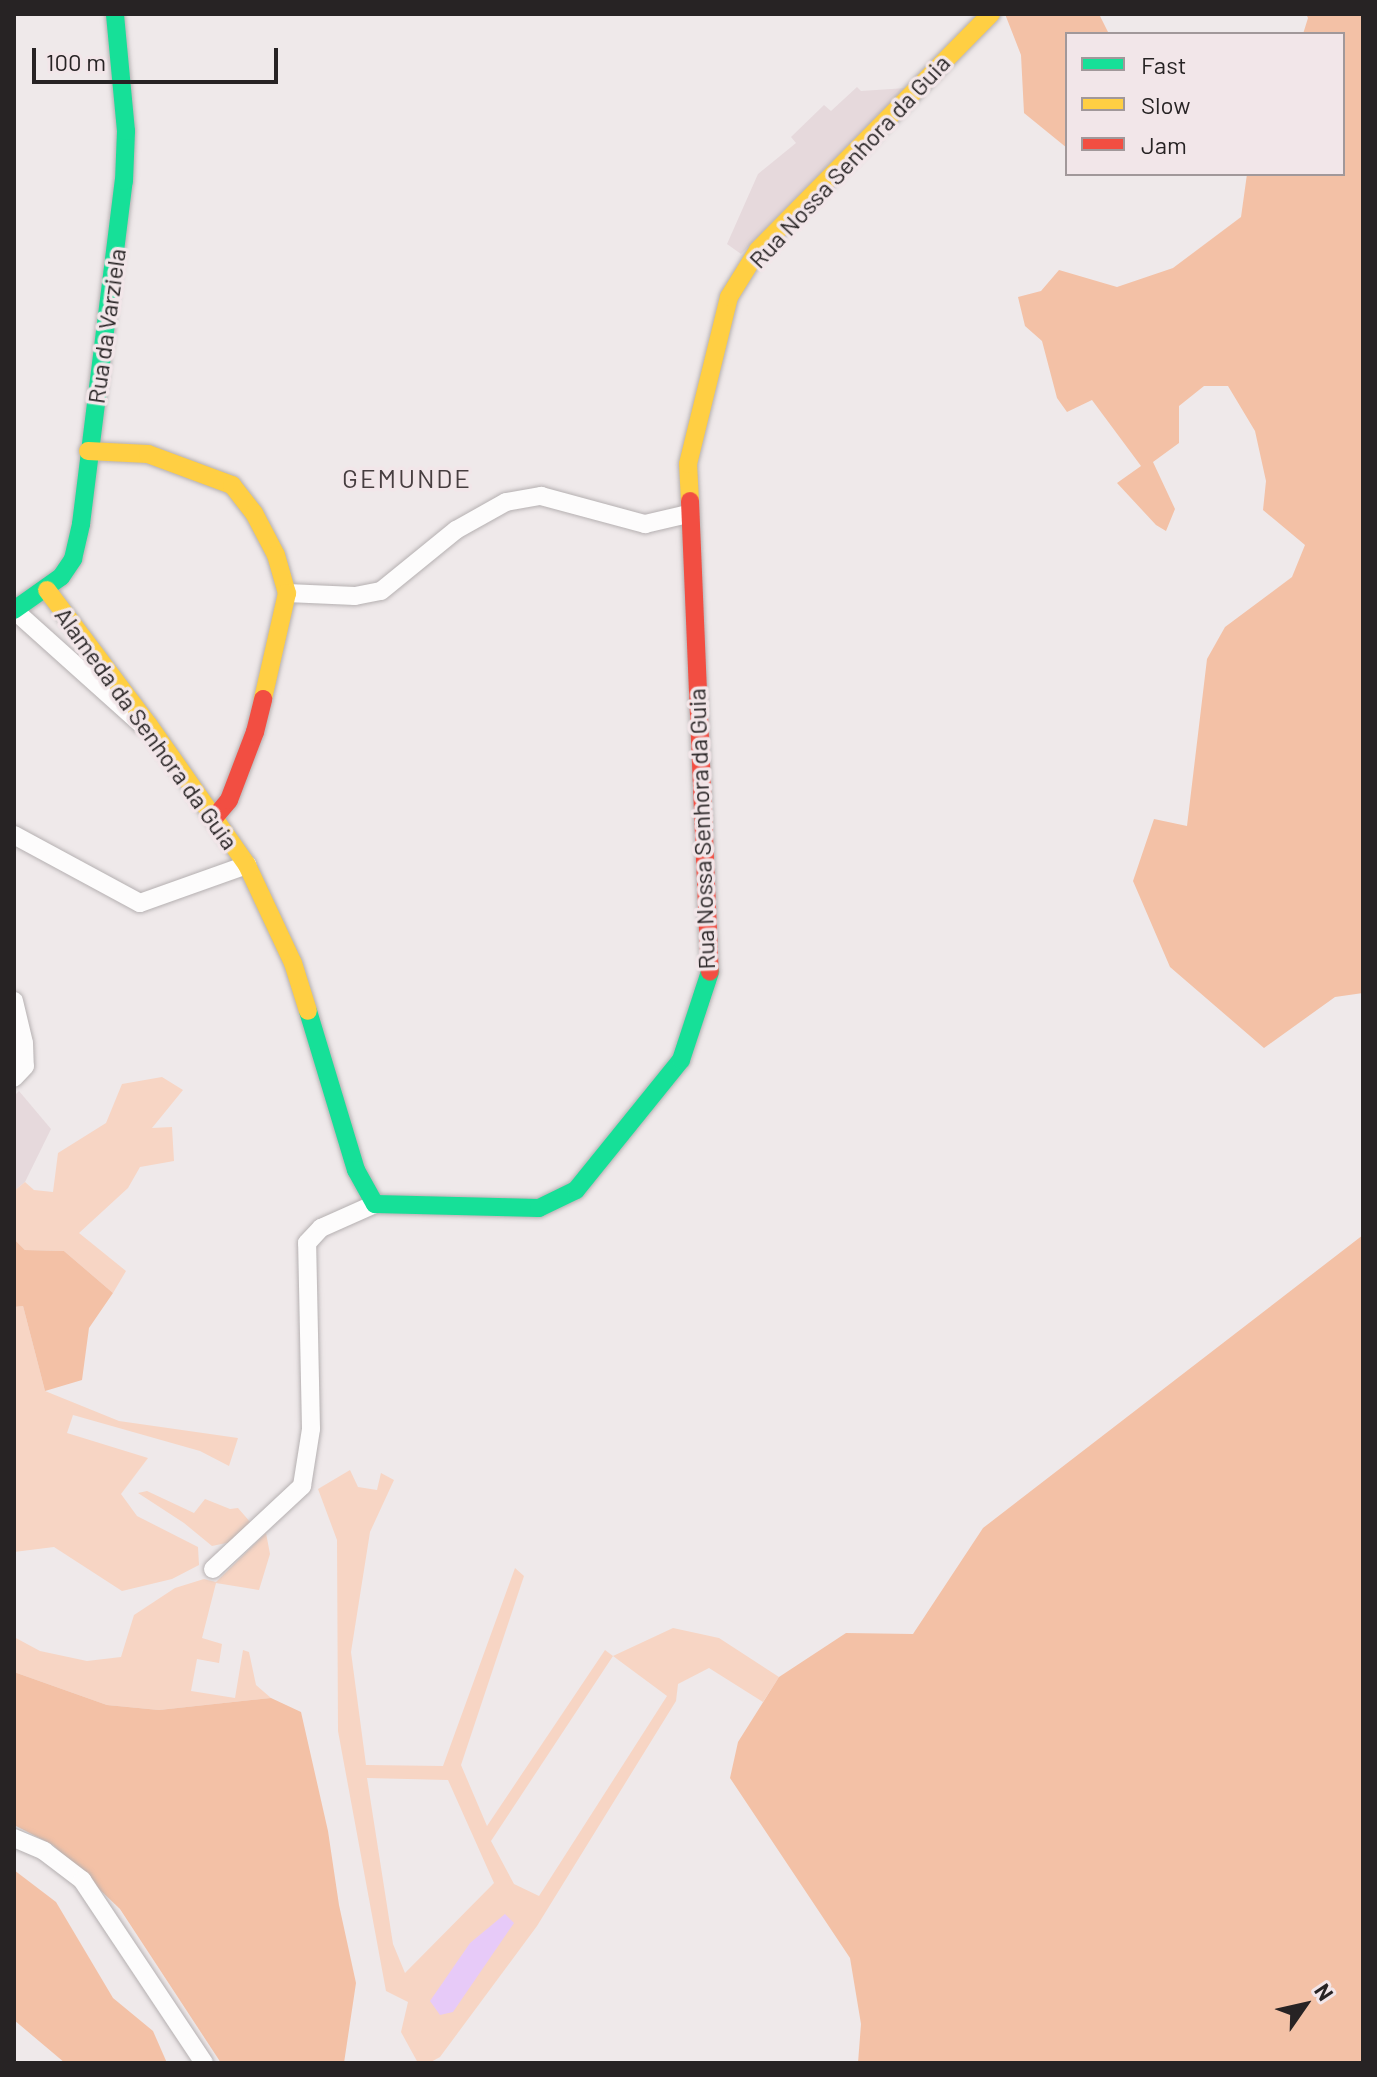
<!DOCTYPE html>
<html>
<head>
<meta charset="utf-8">
<style>
	body { margin:0 }
	#map { position:relative; width:1377px; height:2077px; overflow:hidden; background:#efe9ea; font-family:Barlow,sans-serif }
	div>[style] { position:absolute }
	.built>* { inset:0; background:#e6d9dc }
	.green>* { inset:0; background:#f7d5c4 }
	.forest>* { inset:0; background:#f3c1a6 }
	.water>* { inset:0; background:#e7caf8 }
	.roads { filter:drop-shadow(0 0 2px #b5b0b1) drop-shadow(0 0 2px #b5b0b1) }
	.street>* { height:18px; margin:-9px; padding:0 9px; transform-origin:9px; border-radius:9px; background:#fdfcfc }
	.fast>* { height:18px; margin:-9px; padding:0 9px; transform-origin:9px; border-radius:9px; background:#16e098 }
	.slow>* { height:18px; margin:-9px; padding:0 9px; transform-origin:9px; border-radius:9px; background:#ffcf43 }
	.jam>* { height:18px; margin:-9px; padding:0 9px; transform-origin:9px; border-radius:9px; background:#f24e42 }
	span { translate:-50% -50%; white-space:nowrap; text-align:center; line-height:1.15; -webkit-text-stroke:7px #f2e6e9; paint-order:stroke }
	.street-label { font-size:24px; color:#272324 }
	.neighbourhood-label { font-size:26px; color:#463d3f; letter-spacing:2px }
	.frame { position:absolute; inset:0; border:16px solid #272324; pointer-events:none }
	.legend { position:absolute; left:1065px; top:32px; width:280px; height:144px; box-sizing:border-box; background:#f2e6e9; border:2px solid #a1989a; margin:0; padding:10px 14px; list-style:none; font-size:24px; color:#272324 }
	.legend li { display:flex; align-items:center; gap:16px; height:40px }
	.legend b { width:40px; border:2px solid #a1989a }
	.north { position:absolute; left:1265px; top:1965px; width:80px; height:80px; -webkit-text-stroke:6px #f2e6e9; paint-order:stroke; rotate:56deg; font-size:22px; font-weight:700; line-height:32px; text-align:center; color:#272324 }
	.north::after { content:''; display:block; margin:auto; width:28px; height:36px; background:#272324; clip-path:polygon(50% 0,100% 100%,50% 72%,0 100%) }
	.scale { position:absolute; left:32px; top:48px; width:246px; height:36px; box-sizing:border-box; border:4px solid #272324; border-top:0; padding-left:10px; font-size:24px; line-height:28px; white-space:nowrap; color:#272324; -webkit-text-stroke:6px #f2e6e9; paint-order:stroke }
</style>
</head>
<body>
<div id="map">
	<div class="built">
		<div style="clip-path:polygon(857px 87px,861px 91px,906px 88px,741px 254px,727px 244px,758px 174px,796px 143px,791px 137px,824px 105px,831px 111px)"></div>
		<div style="clip-path:polygon(19px 1091px,51px 1129px,25px 1182px,14px 1191px,14px 1096px)"></div>
	</div>
	<div class="green">
		<div style="clip-path:polygon(162px 1077px,183px 1090px,152px 1128px,172px 1127px,174px 1161px,140px 1167px,128px 1188px,79px 1233px,126px 1271px,113px 1293px,64px 1251px,25px 1250px,14px 1239px,14px 1191px,25px 1182px,34px 1190px,53px 1192px,58px 1153px,106px 1123px,122px 1084px)"></div>
		<div style="clip-path:polygon(23px 1306px,45px 1391px,119px 1421px,238px 1438px,229px 1466px,200px 1451px,73px 1415px,67px 1433px,148px 1458px,121px 1494px,137px 1516px,198px 1547px,199px 1565px,172px 1579px,122px 1591px,54px 1547px,14px 1552px,14px 1307px)"></div>
		<div style="clip-path:polygon(evenodd,350px 1470px,358px 1487px,377px 1490px,381px 1473px,394px 1480px,370px 1532px,351px 1652px,366px 1765px,443px 1766px,515px 1568px,524px 1576px,461px 1765px,487px 1826px,605px 1650px,613px 1656px,673px 1628px,719px 1638px,779px 1677px,763px 1702px,709px 1668px,678px 1684px,676px 1701px,537px 1926px,440px 2057px,429px 2063px,418px 2063px,401px 2032px,408px 2002px,386px 1991px,338px 1731px,337px 1540px,318px 1489px,350px 1470px,613px 1656px,667px 1696px,539px 1896px,514px 1884px,491px 1841px,613px 1656px,350px 1470px,367px 1778px,448px 1780px,494px 1883px,405px 1973px,393px 1944px,367px 1778px)"></div>
		<div style="clip-path:polygon(147px 1491px,194px 1513px,205px 1499px,230px 1509px,238px 1508px,251px 1523px,236px 1541px,212px 1546px,184px 1523px,138px 1493px)"></div>
		<div style="clip-path:polygon(266px 1533px,270px 1554px,259px 1590px,216px 1583px,202px 1638px,222px 1644px,219px 1663px,197px 1659px,191px 1691px,235px 1698px,243px 1650px,249px 1652px,256px 1685px,271px 1698px,159px 1710px,107px 1705px,14px 1672px,14px 1637px,40px 1651px,87px 1661px,121px 1657px,134px 1615px,175px 1588px,204px 1579px,216px 1582px)"></div>
	</div>
	<div class="forest">
		<div style="clip-path:polygon(1005px 14px,1099px 14px,1109px 34px,1067px 34px,1067px 148px,1024px 113px,1021px 55px)"></div>
		<div style="clip-path:polygon(1306px 14px,1363px 14px,1363px 993px,1335px 997px,1264px 1048px,1170px 967px,1133px 881px,1154px 819px,1187px 826px,1207px 659px,1225px 627px,1292px 577px,1305px 545px,1263px 510px,1266px 481px,1255px 431px,1228px 386px,1204px 386px,1179px 406px,1179px 443px,1153px 462px,1175px 509px,1166px 531px,1156px 525px,1117px 483px,1141px 466px,1092px 400px,1067px 412px,1057px 398px,1042px 341px,1025px 326px,1018px 297px,1041px 291px,1059px 270px,1117px 287px,1173px 268px,1241px 217px,1247px 174px,1343px 174px,1343px 34px,1303px 34px,1308px 18px)"></div>
		<div style="clip-path:polygon(1363px 1235px,1363px 2063px,858px 2063px,861px 2024px,850px 1958px,730px 1778px,738px 1742px,779px 1677px,846px 1633px,913px 1634px,983px 1528px)"></div>
		<div style="clip-path:polygon(14px 1239px,25px 1250px,64px 1251px,113px 1293px,89px 1328px,82px 1380px,45px 1391px,23px 1306px,14px 1307px)"></div>
		<div style="clip-path:polygon(14px 1672px,107px 1705px,159px 1710px,271px 1698px,301px 1712px,328px 1831px,339px 1905px,356px 1983px,344px 2063px,221px 2063px,120px 1909px,53px 1845px,14px 1825px)"></div>
		<div style="clip-path:polygon(14px 1870px,56px 1902px,113px 1998px,153px 2031px,167px 2063px,65px 2063px,14px 2020px)"></div>
	</div>
	<div class="water">
		<div style="clip-path:polygon(505px 1914px,514px 1923px,453px 2012px,440px 2015px,430px 2001px,470px 1943px)"></div>
	</div>
	<div class="roads">
		<div class="street">
			<div style="left:287px;top:593px;width:68px;rotate:2.5deg"></div>
			<div style="left:355px;top:596px;width:26px;rotate:-11deg"></div>
			<div style="left:381px;top:591px;width:97px;rotate:-39.1deg"></div>
			<div style="left:456px;top:530px;width:57px;rotate:-29.2deg"></div>
			<div style="left:506px;top:502px;width:36px;rotate:-10deg"></div>
			<div style="left:541px;top:496px;width:108px;rotate:15.1deg"></div>
			<div style="left:645px;top:524px;width:44px;rotate:-13.1deg"></div>
			<div style="left:14px;top:610px;width:172px;rotate:41.9deg"></div>
			<div style="left:14px;top:835px;width:143px;rotate:28.4deg"></div>
			<div style="left:140px;top:903px;width:114px;rotate:-19.6deg"></div>
			<div style="left:14px;top:1001px;width:43px;rotate:76.6deg"></div>
			<div style="left:24px;top:1043px;width:23px;rotate:88deg"></div>
			<div style="left:25px;top:1066px;width:16px;rotate:133deg"></div>
			<div style="left:213px;top:1569px;width:122px;rotate:-43deg"></div>
			<div style="left:302px;top:1486px;width:58px;rotate:-81deg"></div>
			<div style="left:311px;top:1429px;width:186px;rotate:-91.2deg"></div>
			<div style="left:307px;top:1243px;width:21px;rotate:-47deg"></div>
			<div style="left:321px;top:1228px;width:59px;rotate:-24deg"></div>
			<div style="left:14px;top:1838px;width:33px;rotate:23deg"></div>
			<div style="left:44px;top:1851px;width:48px;rotate:37.3deg"></div>
			<div style="left:82px;top:1880px;width:220px;rotate:56.3deg"></div>
		</div>
		<div class="fast">
			<div style="left:14px;top:610px;width:57px;rotate:-35.1deg"></div>
			<div style="left:61px;top:577px;width:22px;rotate:-56deg"></div>
			<div style="left:73px;top:559px;width:36px;rotate:-77deg"></div>
			<div style="left:81px;top:524px;width:346px;rotate:-82.9deg"></div>
			<div style="left:124px;top:181px;width:50px;rotate:-87.7deg"></div>
			<div style="left:126px;top:131px;width:118px;rotate:-95.4deg"></div>
			<div style="left:308px;top:1011px;width:166px;rotate:73.2deg"></div>
			<div style="left:356px;top:1170px;width:39px;rotate:61deg"></div>
			<div style="left:375px;top:1204px;width:164px;rotate:1.4deg"></div>
			<div style="left:539px;top:1208px;width:41px;rotate:-25.9deg"></div>
			<div style="left:576px;top:1190px;width:167px;rotate:-51.1deg"></div>
			<div style="left:681px;top:1060px;width:93px;rotate:-71.8deg"></div>
		</div>
		<div class="slow">
			<div style="left:88px;top:451px;width:60px;rotate:2.9deg"></div>
			<div style="left:148px;top:454px;width:90px;rotate:20.3deg"></div>
			<div style="left:232px;top:485px;width:36px;rotate:52deg"></div>
			<div style="left:254px;top:513px;width:47px;rotate:62.4deg"></div>
			<div style="left:276px;top:555px;width:40px;rotate:74deg"></div>
			<div style="left:287px;top:593px;width:109px;rotate:102.8deg"></div>
			<div style="left:690px;top:501px;width:37px;rotate:-93deg"></div>
			<div style="left:688px;top:464px;width:172px;rotate:-76.2deg"></div>
			<div style="left:729px;top:297px;width:55px;rotate:-58.3deg"></div>
			<div style="left:758px;top:250px;width:332px;rotate:-45.4deg"></div>
			<div style="left:47px;top:590px;width:168px;rotate:53deg"></div>
			<div style="left:148px;top:724px;width:172px;rotate:54.9deg"></div>
			<div style="left:247px;top:865px;width:108px;rotate:64.9deg"></div>
			<div style="left:293px;top:963px;width:50px;rotate:72.6deg"></div>
		</div>
		<div class="jam">
			<div style="left:690px;top:501px;width:471px;rotate:87.6deg"></div>
			<div style="left:214px;top:818px;width:23px;rotate:-50deg"></div>
			<div style="left:229px;top:800px;width:73px;rotate:-69.1deg"></div>
			<div style="left:255px;top:732px;width:34px;rotate:-76deg"></div>
		</div>
	</div>
	<div class="street-label">
		<span style="left:849px;top:161px;rotate:-47deg">Rua Nossa Senhora da Guia</span>
		<span style="left:106px;top:326px;rotate:-82deg">Rua da Varziela</span>
		<span style="left:147px;top:728px;rotate:54deg">Alameda da Senhora da Guia</span>
		<span style="left:701px;top:829px;rotate:-92deg">Rua Nossa Senhora da Guia</span>
	</div>
	<div class="neighbourhood-label">
		<span style="left:407px;top:478px">GEMUNDE</span>
	</div>
	<div class="frame"></div>
	<ul class="legend">
	<li><b style="height:10px;background:#16e098"></b>Fast</li>
	<li><b style="height:10px;background:#ffcf43"></b>Slow</li>
	<li><b style="height:10px;background:#f24e42"></b>Jam</li>
	</ul>
	<div class="north">N</div>
	<div class="scale">100 m</div>
</div>
</body>
</html>
